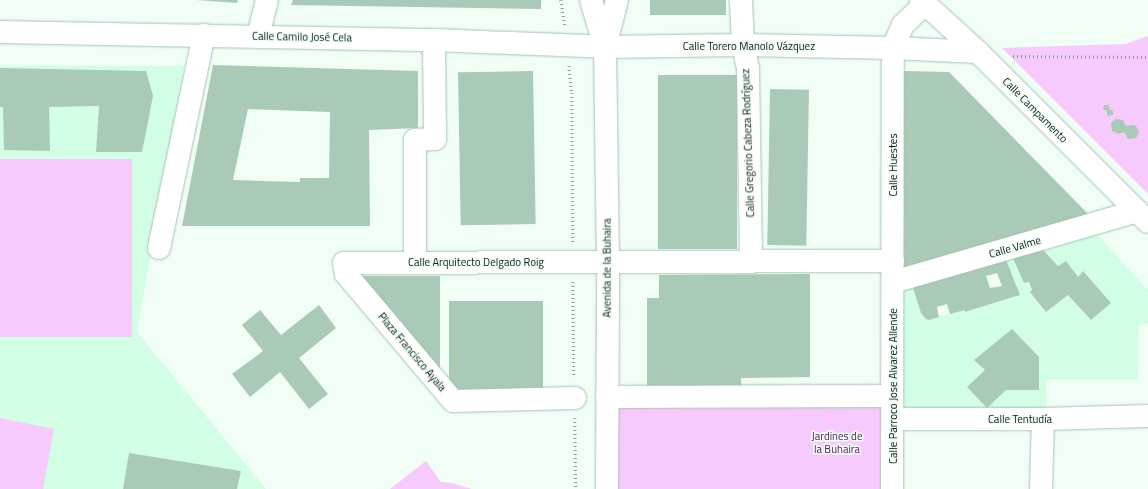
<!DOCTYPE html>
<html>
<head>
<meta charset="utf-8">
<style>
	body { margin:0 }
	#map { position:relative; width:1148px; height:489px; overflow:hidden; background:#f0fef6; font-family:"Titillium Web",sans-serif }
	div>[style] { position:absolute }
	.built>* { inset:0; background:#d3fee6 }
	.green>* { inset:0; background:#f7cafd; transform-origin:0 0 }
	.building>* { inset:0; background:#a9cab7; transform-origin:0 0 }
	.path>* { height:2.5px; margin-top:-1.25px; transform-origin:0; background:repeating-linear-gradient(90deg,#8f9d95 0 1px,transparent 0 4px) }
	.roads { filter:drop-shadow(0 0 1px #a4c5b3) drop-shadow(0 0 1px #a4c5b3) }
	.minor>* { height:22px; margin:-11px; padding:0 11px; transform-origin:11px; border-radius:11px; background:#fff }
	.major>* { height:22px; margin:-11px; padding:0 11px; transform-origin:11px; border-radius:11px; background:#fff }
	span { translate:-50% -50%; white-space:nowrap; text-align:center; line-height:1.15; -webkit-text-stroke:3px #f0fef6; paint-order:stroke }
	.street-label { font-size:11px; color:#121f18 }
	.park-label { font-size:11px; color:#4f1957 }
</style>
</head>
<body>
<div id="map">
	<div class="built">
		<div style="clip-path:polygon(0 66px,184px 66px,137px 332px,266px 489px,0 489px)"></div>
		<div style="clip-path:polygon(1095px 232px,1148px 290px,1148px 324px,1139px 325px,1138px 380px,1046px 380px,1047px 413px,904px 412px,904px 284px,911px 282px,921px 313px,926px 319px,965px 310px,966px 312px,1020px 295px,1005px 257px)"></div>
	</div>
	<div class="green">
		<div style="clip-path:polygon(1148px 36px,1148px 194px,1002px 48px,1125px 44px)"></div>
		<div style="left:0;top:159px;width:132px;height:178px"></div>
		<div style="left:892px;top:396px;width:93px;height:285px;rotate:90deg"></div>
		<div style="clip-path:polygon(0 418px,54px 429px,43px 489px,0 489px)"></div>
		<div style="clip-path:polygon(426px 461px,441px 482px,452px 483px,472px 489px,390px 489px)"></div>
	</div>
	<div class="building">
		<div style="clip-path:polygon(196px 0,238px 0,237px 3px)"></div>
		<div style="clip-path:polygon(293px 0,541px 0,541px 9px,291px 5px)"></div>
		<div style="left:650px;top:0;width:76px;height:15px"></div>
		<div style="clip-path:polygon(evenodd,213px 65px,418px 71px,418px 128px,369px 130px,370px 226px,182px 226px,213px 65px,248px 109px,330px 112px,329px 178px,300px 178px,300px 182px,233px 180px,248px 109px)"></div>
		<div style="clip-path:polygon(0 68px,146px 71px,153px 96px,142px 152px,96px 152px,99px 106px,49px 107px,50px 151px,4px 150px,3px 107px,0 107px)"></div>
		<div style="left:533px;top:71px;width:153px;height:75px;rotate:89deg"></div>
		<div style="clip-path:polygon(903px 71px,949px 72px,1094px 220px,904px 272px)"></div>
		<div style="left:658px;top:75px;width:79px;height:174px"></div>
		<div style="left:770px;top:89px;width:39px;height:156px;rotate:1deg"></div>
		<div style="clip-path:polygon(1104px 105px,1109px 105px,1109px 109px,1113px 111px,1113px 115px,1107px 116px,1107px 111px,1103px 109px)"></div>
		<div style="clip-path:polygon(1116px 119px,1123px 120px,1126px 126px,1133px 125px,1136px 126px,1139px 132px,1136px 138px,1128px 139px,1124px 132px,1119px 134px,1112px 131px,1111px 123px)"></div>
		<div style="clip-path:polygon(1043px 250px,1058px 266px,1066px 261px,1078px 277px,1083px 271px,1111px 303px,1091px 320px,1068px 295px,1046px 312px,1030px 292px,1032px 290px,1029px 282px,1024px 283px,1012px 256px)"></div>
		<div style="clip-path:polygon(evenodd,1005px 257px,1020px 295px,965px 312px,965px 310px,950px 314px,947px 304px,937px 307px,939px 317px,929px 320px,926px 319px,921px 313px,911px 282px,1005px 257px,997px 273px,1002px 286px,990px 288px,986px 276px,997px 273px)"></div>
		<div style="clip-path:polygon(810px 274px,810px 377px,741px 378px,742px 392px,647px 392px,647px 298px,659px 298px,659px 275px)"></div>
		<div style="clip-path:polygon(354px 276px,440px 276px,440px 381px)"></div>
		<div style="left:449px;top:301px;width:94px;height:93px"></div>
		<div style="clip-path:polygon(319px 305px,336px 328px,299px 358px,328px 394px,309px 409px,280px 372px,250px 397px,232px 374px,263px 351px,242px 325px,260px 310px,281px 335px)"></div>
		<div style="clip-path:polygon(1012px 329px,1039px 357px,1039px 390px,1006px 390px,987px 408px,967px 387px,985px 370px,974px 360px)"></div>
		<div style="clip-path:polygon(129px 453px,241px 471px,237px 489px,123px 489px)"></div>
	</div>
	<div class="path">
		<div style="left:561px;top:0;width:25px;rotate:81deg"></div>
		<div style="left:1013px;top:56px;width:135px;rotate:0.4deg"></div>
		<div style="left:569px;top:66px;width:27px;rotate:84deg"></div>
		<div style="left:572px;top:93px;width:150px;rotate:89.6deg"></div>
		<div style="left:573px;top:282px;width:95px;rotate:89.4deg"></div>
		<div style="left:575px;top:418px;width:71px;rotate:89.2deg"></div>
	</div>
	<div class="roads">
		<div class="minor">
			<div style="left:741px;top:0;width:45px;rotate:87.5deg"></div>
			<div style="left:743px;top:45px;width:25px;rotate:78deg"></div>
			<div style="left:748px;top:69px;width:193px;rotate:89.1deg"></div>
			<div style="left:921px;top:0;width:77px;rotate:42.4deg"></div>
			<div style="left:978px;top:52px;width:240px;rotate:45deg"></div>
			<div style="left:0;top:32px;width:434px;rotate:1.1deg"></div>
			<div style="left:434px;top:40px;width:171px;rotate:2.3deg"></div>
			<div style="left:605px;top:47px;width:138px;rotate:-0.8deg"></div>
			<div style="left:743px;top:45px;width:150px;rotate:1.1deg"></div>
			<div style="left:893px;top:48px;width:85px;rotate:2.7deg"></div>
			<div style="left:258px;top:36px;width:37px;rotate:-76deg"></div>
			<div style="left:159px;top:248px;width:218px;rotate:-78.1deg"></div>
			<div style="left:415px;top:263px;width:123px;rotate:-90deg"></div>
			<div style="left:415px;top:140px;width:20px;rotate:-3deg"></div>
			<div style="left:435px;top:139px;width:99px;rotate:-90.6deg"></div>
			<div style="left:893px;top:282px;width:254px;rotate:-16.2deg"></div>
			<div style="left:607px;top:397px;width:285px;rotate:-0.2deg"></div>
			<div style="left:575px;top:398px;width:122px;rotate:178.6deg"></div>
			<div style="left:453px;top:401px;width:166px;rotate:-130.1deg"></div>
			<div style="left:346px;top:274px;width:11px;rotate:-100deg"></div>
			<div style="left:344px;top:263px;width:549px;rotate:-0.21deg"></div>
			<div style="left:893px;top:419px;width:150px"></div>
			<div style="left:1043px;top:419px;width:105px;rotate:-1.6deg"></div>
			<div style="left:892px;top:489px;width:441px;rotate:-89.9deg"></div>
			<div style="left:893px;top:48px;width:25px;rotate:-67deg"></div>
			<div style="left:903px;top:25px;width:30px;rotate:-44deg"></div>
			<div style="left:1041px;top:489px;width:70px;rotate:-88.4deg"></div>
		</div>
		<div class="major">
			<div style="left:591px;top:0;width:49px;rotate:73.4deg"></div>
			<div style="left:607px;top:489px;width:228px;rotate:-89.7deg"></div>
			<div style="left:608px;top:261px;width:214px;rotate:-90.8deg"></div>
			<div style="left:605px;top:47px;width:49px;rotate:-75.7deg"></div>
		</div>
	</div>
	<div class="street-label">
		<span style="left:302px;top:37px;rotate:1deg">Calle Camilo José Cela</span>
		<span style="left:749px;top:46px">Calle Torero Manolo Vázquez</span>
		<span style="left:1035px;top:110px;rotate:45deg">Calle Campamento</span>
		<span style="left:748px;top:143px;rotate:-92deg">Calle Gregorio Cabeza Rodríguez</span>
		<span style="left:893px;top:165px;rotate:-90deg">Calle Huestes</span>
		<span style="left:1015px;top:247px;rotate:-16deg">Calle Valme</span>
		<span style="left:476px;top:262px">Calle Arquitecto Delgado Roig</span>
		<span style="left:607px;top:268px;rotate:-90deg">Avenida de la Buhaira</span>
		<span style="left:412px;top:352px;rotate:50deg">Plaza Francisco Ayala</span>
		<span style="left:893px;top:386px;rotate:-90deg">Calle Parroco Jose Alvarez Allende</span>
		<span style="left:1020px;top:419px">Calle Tentudía</span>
	</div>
	<div class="park-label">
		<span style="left:837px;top:443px">Jardines de<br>la Buhaira</span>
	</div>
</div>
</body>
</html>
